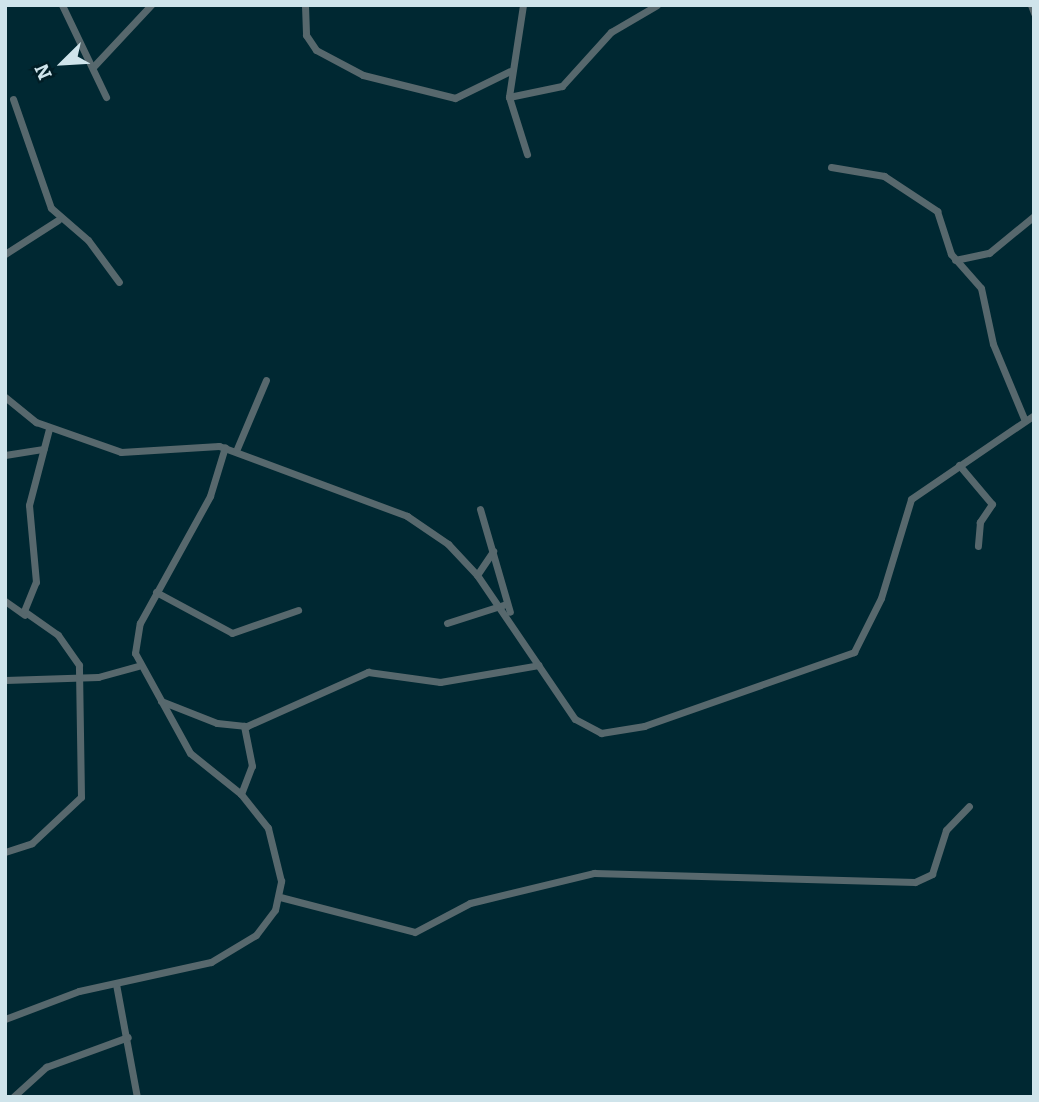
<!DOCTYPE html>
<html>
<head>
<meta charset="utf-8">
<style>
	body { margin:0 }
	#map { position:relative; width:1039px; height:1102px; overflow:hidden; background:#002832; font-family:Bitter,serif }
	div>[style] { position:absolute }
	.street>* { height:7px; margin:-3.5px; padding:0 3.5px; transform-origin:3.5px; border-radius:3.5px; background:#57686d }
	span { translate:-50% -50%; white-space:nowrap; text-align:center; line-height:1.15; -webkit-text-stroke:7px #001d25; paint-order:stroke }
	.frame { position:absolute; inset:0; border:7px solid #cfe4eb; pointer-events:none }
	.north { position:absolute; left:28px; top:28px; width:70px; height:70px; -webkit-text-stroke:5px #001d25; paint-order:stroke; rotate:246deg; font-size:19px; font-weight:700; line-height:28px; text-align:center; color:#cfe4eb }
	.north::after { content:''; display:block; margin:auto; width:24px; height:32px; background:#cfe4eb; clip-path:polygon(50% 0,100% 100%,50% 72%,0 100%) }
</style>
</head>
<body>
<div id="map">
	<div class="street">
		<div style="left:62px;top:5px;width:102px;rotate:64.4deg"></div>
		<div style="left:305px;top:5px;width:30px;rotate:88deg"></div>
		<div style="left:306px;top:35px;width:18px;rotate:56deg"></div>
		<div style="left:316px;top:50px;width:53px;rotate:28deg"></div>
		<div style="left:363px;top:75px;width:95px;rotate:14deg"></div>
		<div style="left:455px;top:98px;width:61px;rotate:-26.1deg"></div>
		<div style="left:523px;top:5px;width:93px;rotate:98.7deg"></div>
		<div style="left:509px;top:97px;width:60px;rotate:72.5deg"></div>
		<div style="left:1031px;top:5px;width:9px;rotate:69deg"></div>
		<div style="left:93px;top:67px;width:85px;rotate:-46.9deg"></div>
		<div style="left:509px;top:97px;width:54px;rotate:-11.7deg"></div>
		<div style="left:562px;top:86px;width:73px;rotate:-47.8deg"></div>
		<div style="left:611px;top:32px;width:53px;rotate:-30.4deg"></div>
		<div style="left:13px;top:99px;width:115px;rotate:70.8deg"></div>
		<div style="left:51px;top:208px;width:49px;rotate:40.9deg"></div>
		<div style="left:88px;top:240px;width:52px;rotate:53.6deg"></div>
		<div style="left:831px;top:167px;width:54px;rotate:9.6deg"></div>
		<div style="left:884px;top:176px;width:64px;rotate:33.4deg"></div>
		<div style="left:937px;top:211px;width:45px;rotate:72deg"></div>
		<div style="left:951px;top:254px;width:45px;rotate:48.6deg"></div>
		<div style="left:981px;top:288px;width:57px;rotate:77.9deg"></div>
		<div style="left:993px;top:344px;width:83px;rotate:67.4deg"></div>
		<div style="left:5px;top:254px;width:63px;rotate:-32.7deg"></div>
		<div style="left:955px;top:260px;width:35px;rotate:-12deg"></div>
		<div style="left:989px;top:253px;width:58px;rotate:-39.4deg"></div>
		<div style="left:5px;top:397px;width:40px;rotate:39deg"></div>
		<div style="left:36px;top:422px;width:90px;rotate:19.4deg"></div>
		<div style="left:121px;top:452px;width:98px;rotate:-3.5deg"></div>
		<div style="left:219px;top:446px;width:201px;rotate:20.4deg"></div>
		<div style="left:407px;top:516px;width:50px;rotate:34.3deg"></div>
		<div style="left:448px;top:544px;width:42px;rotate:46.9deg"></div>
		<div style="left:477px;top:575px;width:174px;rotate:55.8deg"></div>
		<div style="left:575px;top:719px;width:30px;rotate:28deg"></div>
		<div style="left:601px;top:733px;width:44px;rotate:-9.2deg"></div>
		<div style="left:644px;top:726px;width:223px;rotate:-19.4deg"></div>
		<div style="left:854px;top:652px;width:60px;rotate:-63.4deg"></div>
		<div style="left:881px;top:598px;width:103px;rotate:-73.1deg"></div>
		<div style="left:911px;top:499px;width:149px;rotate:-34.3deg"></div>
		<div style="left:236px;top:451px;width:77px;rotate:-67.1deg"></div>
		<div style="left:5px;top:455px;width:39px;rotate:-9deg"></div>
		<div style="left:959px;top:465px;width:51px;rotate:49.8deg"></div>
		<div style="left:992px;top:504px;width:22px;rotate:124deg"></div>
		<div style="left:980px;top:522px;width:24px;rotate:95deg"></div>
		<div style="left:480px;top:509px;width:107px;rotate:73.8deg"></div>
		<div style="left:477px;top:575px;width:29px;rotate:-56deg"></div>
		<div style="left:156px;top:592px;width:86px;rotate:28.3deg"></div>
		<div style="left:232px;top:633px;width:70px;rotate:-19.2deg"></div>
		<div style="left:5px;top:601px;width:24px;rotate:35deg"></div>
		<div style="left:447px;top:623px;width:59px;rotate:-17.8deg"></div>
		<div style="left:5px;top:680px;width:93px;rotate:-1.8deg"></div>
		<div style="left:98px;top:677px;width:41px;rotate:-15.4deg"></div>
		<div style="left:161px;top:701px;width:60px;rotate:21.4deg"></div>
		<div style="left:217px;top:723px;width:30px;rotate:6deg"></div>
		<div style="left:247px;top:726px;width:133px;rotate:-24.1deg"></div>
		<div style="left:368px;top:672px;width:73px;rotate:7.9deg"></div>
		<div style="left:440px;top:682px;width:100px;rotate:-9.7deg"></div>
		<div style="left:241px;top:794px;width:30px;rotate:-69deg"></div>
		<div style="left:252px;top:766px;width:41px;rotate:-101.3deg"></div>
		<div style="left:5px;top:852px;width:28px;rotate:-18deg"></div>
		<div style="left:32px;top:843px;width:67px;rotate:-43.2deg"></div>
		<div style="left:81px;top:797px;width:132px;rotate:-90.9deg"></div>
		<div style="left:79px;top:665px;width:37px;rotate:-125deg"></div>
		<div style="left:58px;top:635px;width:42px;rotate:-144.8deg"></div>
		<div style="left:24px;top:611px;width:31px;rotate:-68deg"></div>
		<div style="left:36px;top:582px;width:77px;rotate:-95.2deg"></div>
		<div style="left:29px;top:505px;width:79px;rotate:-75.3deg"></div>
		<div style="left:280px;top:897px;width:139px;rotate:14.5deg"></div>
		<div style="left:415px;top:932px;width:62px;rotate:-27.8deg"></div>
		<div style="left:470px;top:903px;width:128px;rotate:-13.6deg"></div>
		<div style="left:594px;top:873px;width:321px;rotate:1.6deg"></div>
		<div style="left:915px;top:882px;width:19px;rotate:-25deg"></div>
		<div style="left:932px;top:874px;width:46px;rotate:-72.3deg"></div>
		<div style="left:946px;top:830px;width:33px;rotate:-46deg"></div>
		<div style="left:116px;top:984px;width:115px;rotate:79.5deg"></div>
		<div style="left:5px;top:1019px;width:79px;rotate:-20.7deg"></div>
		<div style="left:79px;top:991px;width:135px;rotate:-12.4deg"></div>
		<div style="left:211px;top:962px;width:52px;rotate:-31deg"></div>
		<div style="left:256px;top:935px;width:31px;rotate:-53deg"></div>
		<div style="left:275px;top:910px;width:30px;rotate:-78deg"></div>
		<div style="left:281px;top:881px;width:55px;rotate:-103.8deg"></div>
		<div style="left:268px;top:828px;width:43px;rotate:-128.5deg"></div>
		<div style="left:241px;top:794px;width:65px;rotate:-141.2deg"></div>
		<div style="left:190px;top:753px;width:114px;rotate:-118.8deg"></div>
		<div style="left:135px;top:653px;width:30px;rotate:-81deg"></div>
		<div style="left:140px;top:623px;width:145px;rotate:-61.1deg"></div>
		<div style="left:210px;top:496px;width:51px;rotate:-73deg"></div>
		<div style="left:13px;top:1097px;width:45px;rotate:-42.3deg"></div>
		<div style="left:46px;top:1067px;width:87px;rotate:-20.1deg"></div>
	</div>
	<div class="frame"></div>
	<div class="north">N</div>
</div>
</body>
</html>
